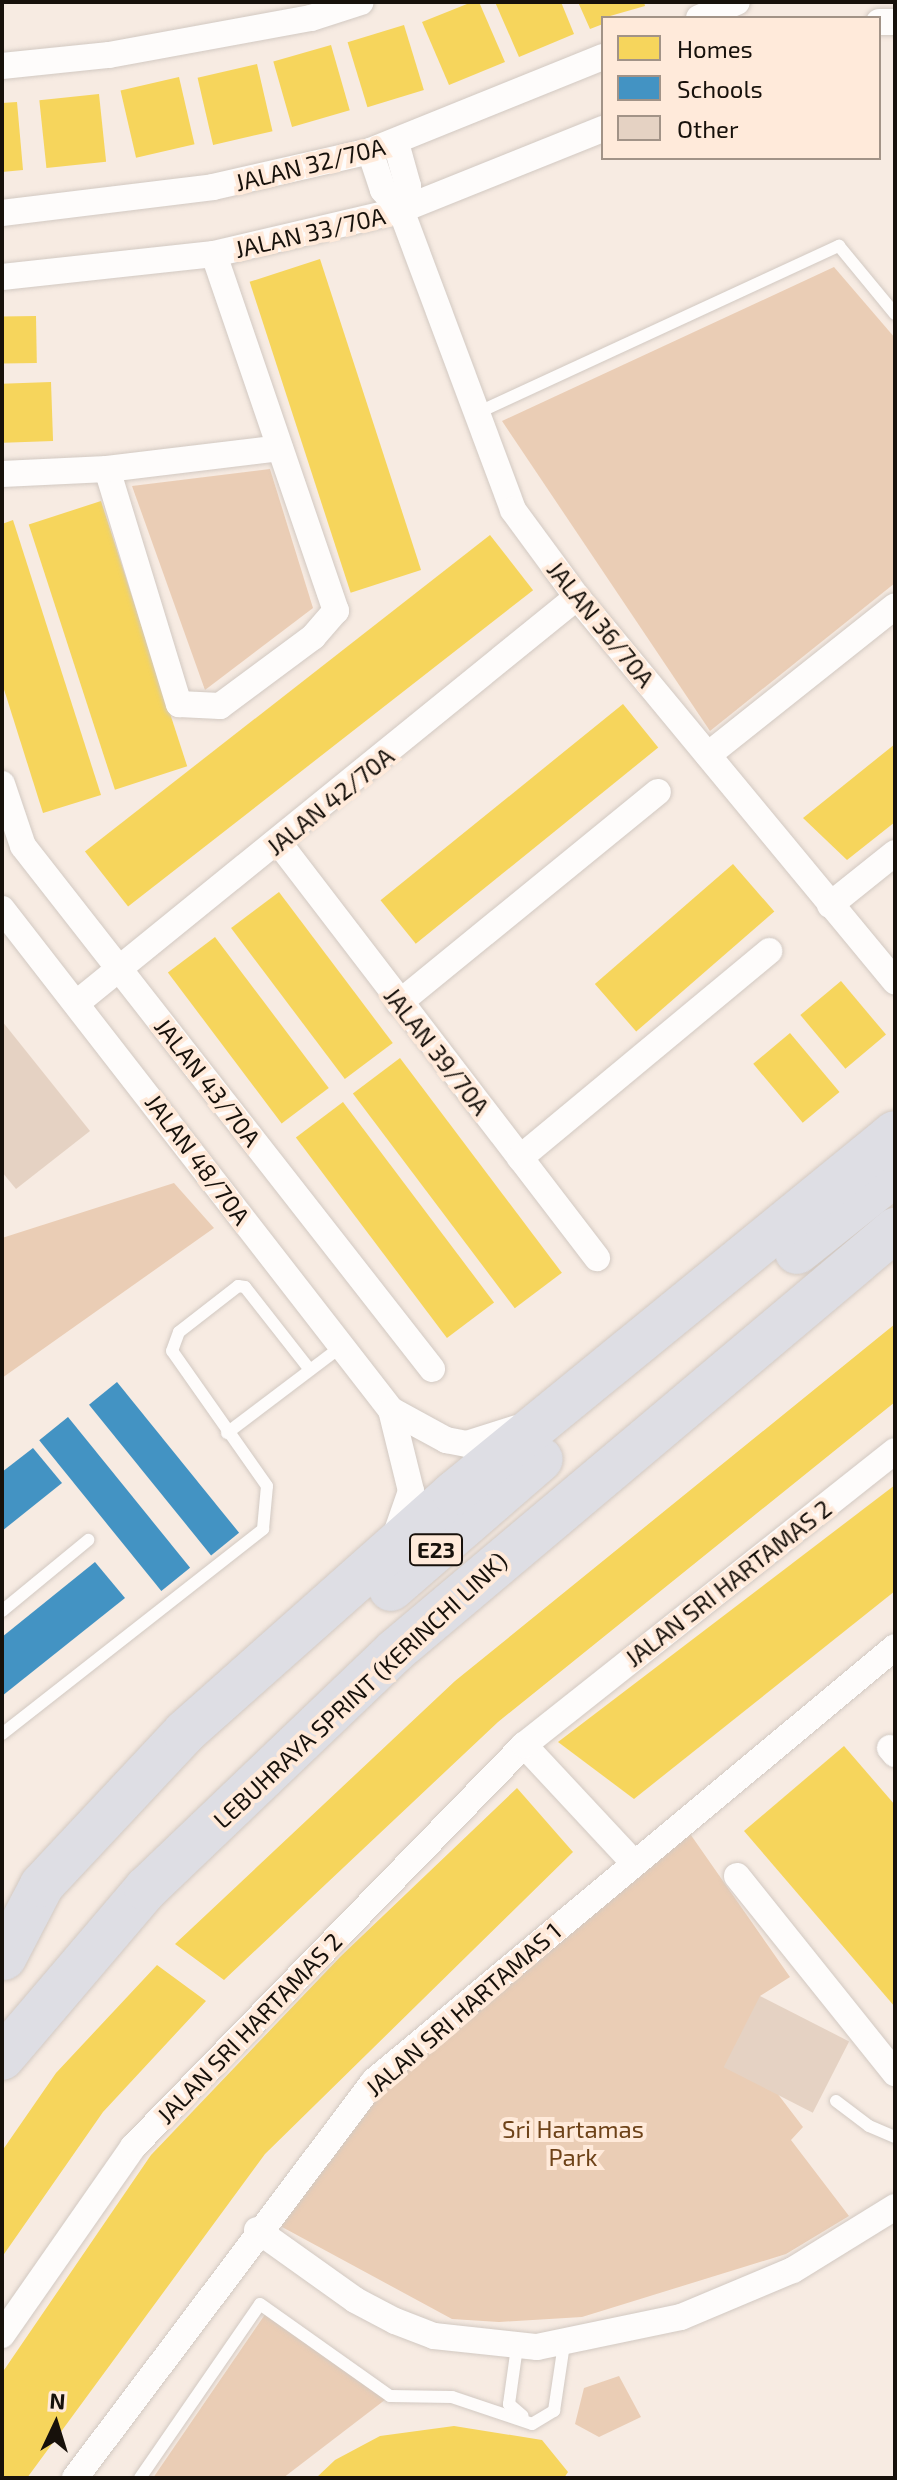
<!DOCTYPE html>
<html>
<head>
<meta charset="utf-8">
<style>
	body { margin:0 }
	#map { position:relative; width:897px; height:2480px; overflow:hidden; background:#f7ebe2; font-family:"Exo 2",sans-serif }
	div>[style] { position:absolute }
	.green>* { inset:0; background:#eacdb5 }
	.homes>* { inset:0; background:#f6d55c; transform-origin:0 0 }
	.schools>* { inset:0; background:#4393c3; transform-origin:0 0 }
	.building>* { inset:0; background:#e5d2c3; transform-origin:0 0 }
	.roads { filter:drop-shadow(0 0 2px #d2c9c2) drop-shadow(0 0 2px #d2c9c2) }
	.service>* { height:12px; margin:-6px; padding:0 6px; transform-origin:6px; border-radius:6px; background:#fefcfb }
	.minor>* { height:26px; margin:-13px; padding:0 13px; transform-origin:13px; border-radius:13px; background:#fefcfb }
	.motorway>* { height:44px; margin:-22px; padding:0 22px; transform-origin:22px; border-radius:22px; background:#dedee4 }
	span { translate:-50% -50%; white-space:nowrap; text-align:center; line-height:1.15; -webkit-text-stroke:8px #ffeada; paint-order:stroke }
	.shield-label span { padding:2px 6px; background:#ffeada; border:2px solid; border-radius:6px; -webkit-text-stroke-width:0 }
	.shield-label { font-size:22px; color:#17110b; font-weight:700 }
	.street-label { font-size:24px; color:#17110b }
	.park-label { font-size:24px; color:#6e4319 }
	.frame { position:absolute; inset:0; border:4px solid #17110b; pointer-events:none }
	.legend { position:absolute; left:601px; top:16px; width:280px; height:144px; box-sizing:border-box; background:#ffeada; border:2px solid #a29387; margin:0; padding:10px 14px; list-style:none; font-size:24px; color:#17110b }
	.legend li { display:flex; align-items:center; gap:16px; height:40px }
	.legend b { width:40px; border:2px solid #a29387 }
	.north { position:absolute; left:16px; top:2384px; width:80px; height:80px; -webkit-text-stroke:6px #ffeada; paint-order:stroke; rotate:4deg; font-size:22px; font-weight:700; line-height:32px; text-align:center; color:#17110b }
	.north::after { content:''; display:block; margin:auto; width:28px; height:36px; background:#17110b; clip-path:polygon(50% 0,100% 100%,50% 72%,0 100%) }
</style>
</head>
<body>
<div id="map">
	<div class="green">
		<div style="clip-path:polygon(834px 267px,895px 338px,895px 583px,710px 731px,502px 421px)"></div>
		<div style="clip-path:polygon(270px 469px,313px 608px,205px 690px,132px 486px)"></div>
		<div style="clip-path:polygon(174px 1183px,214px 1228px,2px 1378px,2px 1238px)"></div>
		<div style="clip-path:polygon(686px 1828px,790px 1977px,760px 1996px,777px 2093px,803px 2127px,791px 2140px,849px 2216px,786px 2254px,582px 2317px,499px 2322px,452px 2319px,271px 2221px,378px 2083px)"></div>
		<div style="clip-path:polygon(266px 2313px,390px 2396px,283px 2478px,153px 2478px)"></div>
		<div style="clip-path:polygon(619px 2376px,641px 2417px,599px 2437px,575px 2424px,584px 2388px)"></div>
	</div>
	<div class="homes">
		<div style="clip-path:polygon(472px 2px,479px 2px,505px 62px,449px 85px,422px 22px)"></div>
		<div style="clip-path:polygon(495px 2px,561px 2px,574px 34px,519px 57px)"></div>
		<div style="clip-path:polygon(578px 2px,644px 2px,645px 6px,603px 18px,603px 24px,590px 29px)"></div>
		<div style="left:404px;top:25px;width:68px;height:59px;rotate:73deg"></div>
		<div style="left:331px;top:45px;width:68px;height:60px;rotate:74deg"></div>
		<div style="left:257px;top:64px;width:69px;height:61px;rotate:77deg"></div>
		<div style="left:179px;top:77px;width:69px;height:60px;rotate:77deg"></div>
		<div style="left:99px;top:94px;width:68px;height:60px;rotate:84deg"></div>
		<div style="clip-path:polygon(17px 102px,23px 170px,2px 172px,2px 103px)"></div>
		<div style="left:320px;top:259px;width:327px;height:74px;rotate:72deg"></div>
		<div style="left:36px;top:316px;width:47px;height:34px;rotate:89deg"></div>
		<div style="left:51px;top:382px;width:59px;height:49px;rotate:88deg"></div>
		<div style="left:101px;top:501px;width:279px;height:76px;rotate:72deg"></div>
		<div style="clip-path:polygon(13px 520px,101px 795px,43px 813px,2px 683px,2px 524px)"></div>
		<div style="left:490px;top:535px;width:70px;height:514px;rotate:52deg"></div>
		<div style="left:623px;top:704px;width:56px;height:312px;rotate:51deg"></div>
		<div style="clip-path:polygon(895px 744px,895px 822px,847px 860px,803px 818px)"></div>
		<div style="left:733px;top:864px;width:63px;height:183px;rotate:49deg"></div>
		<div style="left:279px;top:892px;width:189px;height:60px;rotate:53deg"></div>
		<div style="left:215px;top:937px;width:189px;height:59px;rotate:53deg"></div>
		<div style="left:841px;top:981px;width:70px;height:53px;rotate:50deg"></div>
		<div style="left:790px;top:1033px;width:77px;height:48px;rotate:50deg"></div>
		<div style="left:400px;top:1058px;width:269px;height:59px;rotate:53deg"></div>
		<div style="left:343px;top:1102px;width:251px;height:59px;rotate:53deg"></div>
		<div style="clip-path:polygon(895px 1324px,895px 1402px,498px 1722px,224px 1980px,175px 1944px,455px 1681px)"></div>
		<div style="clip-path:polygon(895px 1485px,895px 1591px,634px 1799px,558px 1742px)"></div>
		<div style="clip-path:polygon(844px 1746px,895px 1805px,895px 2007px,744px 1831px)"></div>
		<div style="clip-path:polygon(517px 1788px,573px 1852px,265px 2154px,27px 2478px,2px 2477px,2px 2373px,151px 2155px,341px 1956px)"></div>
		<div style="clip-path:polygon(157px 1965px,206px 2001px,103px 2112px,2px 2257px,2px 2151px,56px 2073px)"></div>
		<div style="clip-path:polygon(454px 2426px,542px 2440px,568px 2472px,564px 2478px,316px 2478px,335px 2460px,380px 2436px)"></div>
	</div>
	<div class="schools">
		<div style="left:117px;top:1382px;width:194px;height:36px;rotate:51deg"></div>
		<div style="left:68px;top:1417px;width:194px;height:37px;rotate:51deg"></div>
		<div style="clip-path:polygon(33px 1448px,62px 1483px,2px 1531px,2px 1472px)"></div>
		<div style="clip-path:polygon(95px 1562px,125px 1598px,2px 1696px,2px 1637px)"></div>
	</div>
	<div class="building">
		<div style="clip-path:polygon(2px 1021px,90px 1131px,16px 1189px,2px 1172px)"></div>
		<div style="left:760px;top:1996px;width:100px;height:80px;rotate:27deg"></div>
	</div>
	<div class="roads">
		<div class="service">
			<div style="left:477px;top:413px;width:399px;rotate:-24.8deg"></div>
			<div style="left:839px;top:246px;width:88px;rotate:50.5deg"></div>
			<div style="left:227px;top:1433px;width:144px;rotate:-37.1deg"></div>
			<div style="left:2px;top:1611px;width:112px;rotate:-39.5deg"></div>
			<div style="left:2px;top:1734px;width:332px;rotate:-38.1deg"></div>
			<div style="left:263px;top:1529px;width:43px;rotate:-84.7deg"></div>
			<div style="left:267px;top:1486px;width:165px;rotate:-125.1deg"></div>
			<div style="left:172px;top:1351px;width:20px;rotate:-70deg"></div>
			<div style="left:179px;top:1332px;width:75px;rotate:-37.9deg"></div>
			<div style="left:238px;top:1286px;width:7px;rotate:8deg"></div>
			<div style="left:245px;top:1287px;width:105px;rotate:51.9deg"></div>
			<div style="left:836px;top:2101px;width:41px;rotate:37.1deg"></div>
			<div style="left:869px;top:2126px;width:28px;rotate:23deg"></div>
			<div style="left:517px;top:2347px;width:58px;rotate:98deg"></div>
			<div style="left:509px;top:2404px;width:18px;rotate:41deg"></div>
			<div style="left:532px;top:2424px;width:26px;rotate:-31deg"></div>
			<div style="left:554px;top:2411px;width:68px;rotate:-81.5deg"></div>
			<div style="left:140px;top:2478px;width:211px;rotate:-55.4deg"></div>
			<div style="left:260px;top:2304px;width:159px;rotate:35.3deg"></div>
			<div style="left:390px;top:2396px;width:62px;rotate:0.9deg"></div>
			<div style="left:452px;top:2397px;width:84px;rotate:18.6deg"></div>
		</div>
		<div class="minor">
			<div style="left:699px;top:18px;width:41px;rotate:-22.8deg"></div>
			<div style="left:879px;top:22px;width:16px"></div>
			<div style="left:2px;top:66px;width:108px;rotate:-5.9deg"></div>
			<div style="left:109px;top:55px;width:205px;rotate:-10.4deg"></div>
			<div style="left:311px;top:18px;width:52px;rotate:-17.7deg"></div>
			<div style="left:396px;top:143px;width:45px;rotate:74.4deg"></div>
			<div style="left:408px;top:186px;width:25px;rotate:106deg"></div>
			<div style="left:370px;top:151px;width:41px;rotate:71.6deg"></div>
			<div style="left:383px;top:190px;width:27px;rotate:48deg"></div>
			<div style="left:401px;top:210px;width:320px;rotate:69.5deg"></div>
			<div style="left:513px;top:510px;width:108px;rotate:53.7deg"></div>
			<div style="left:577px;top:597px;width:499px;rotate:50.4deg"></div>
			<div style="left:2px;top:213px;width:213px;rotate:-7deg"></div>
			<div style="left:213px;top:187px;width:161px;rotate:-12.9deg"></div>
			<div style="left:370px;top:151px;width:251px;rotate:-22deg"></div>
			<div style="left:2px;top:277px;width:213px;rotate:-6.2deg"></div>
			<div style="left:214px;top:254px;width:192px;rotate:-13.2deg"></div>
			<div style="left:401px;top:210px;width:218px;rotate:-21.9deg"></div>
			<div style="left:107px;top:469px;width:246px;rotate:73deg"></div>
			<div style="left:179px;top:704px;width:41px;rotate:2.8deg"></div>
			<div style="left:220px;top:706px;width:116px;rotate:-36.6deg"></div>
			<div style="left:313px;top:637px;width:35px;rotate:-49deg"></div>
			<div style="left:336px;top:611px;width:377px;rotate:-108.9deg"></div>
			<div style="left:2px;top:474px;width:105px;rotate:-2.7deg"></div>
			<div style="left:107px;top:469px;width:174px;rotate:-6.9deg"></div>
			<div style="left:708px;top:755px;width:239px;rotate:-38.5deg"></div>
			<div style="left:2px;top:784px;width:65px;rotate:71.3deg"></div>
			<div style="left:23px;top:846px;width:664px;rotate:51.97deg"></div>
			<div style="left:279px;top:843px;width:523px;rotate:52.54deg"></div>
			<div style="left:830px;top:905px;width:83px;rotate:-38.7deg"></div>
			<div style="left:2px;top:909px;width:634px;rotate:52.17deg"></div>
			<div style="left:391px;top:1410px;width:83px;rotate:76.1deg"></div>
			<div style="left:411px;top:1491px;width:46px;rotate:109.2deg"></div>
			<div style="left:78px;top:1002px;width:643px;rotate:-39.06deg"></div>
			<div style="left:399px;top:1003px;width:334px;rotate:-39.2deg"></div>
			<div style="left:520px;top:1158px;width:324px;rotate:-39.7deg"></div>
			<div style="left:391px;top:1410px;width:63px;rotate:28.6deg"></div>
			<div style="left:446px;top:1440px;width:21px;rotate:11deg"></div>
			<div style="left:467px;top:1444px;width:52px;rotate:-17.7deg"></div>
			<div style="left:524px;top:1745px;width:158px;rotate:47deg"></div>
			<div style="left:890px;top:1748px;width:8px;rotate:50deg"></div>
			<div style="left:737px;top:1876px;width:253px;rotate:51.3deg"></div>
			<div style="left:257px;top:2230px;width:120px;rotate:35.5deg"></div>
			<div style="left:355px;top:2300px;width:45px;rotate:27.7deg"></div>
			<div style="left:395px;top:2321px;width:42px;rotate:21deg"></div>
			<div style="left:434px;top:2336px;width:104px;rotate:6.1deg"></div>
			<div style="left:537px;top:2347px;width:147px;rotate:-11.8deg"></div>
			<div style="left:681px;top:2317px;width:121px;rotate:-22.8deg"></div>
			<div style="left:793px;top:2270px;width:120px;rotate:-31.7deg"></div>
			<div style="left:2px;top:2335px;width:229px;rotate:-55.1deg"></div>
			<div style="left:133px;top:2147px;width:561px;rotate:-45.79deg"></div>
			<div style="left:524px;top:1745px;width:473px;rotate:-38.4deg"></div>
			<div style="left:75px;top:2478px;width:497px;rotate:-53deg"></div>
			<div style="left:374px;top:2081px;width:678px;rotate:-39.79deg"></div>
		</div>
		<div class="motorway">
			<div style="left:797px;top:1252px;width:125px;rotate:-38.5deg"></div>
			<div style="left:391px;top:1589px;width:198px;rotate:-40.9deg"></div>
			<div style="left:4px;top:1958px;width:82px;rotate:-62.5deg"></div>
			<div style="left:42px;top:1885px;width:209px;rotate:-46.9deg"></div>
			<div style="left:185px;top:1732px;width:360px;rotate:-41.6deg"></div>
			<div style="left:454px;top:1493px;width:569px;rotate:-39.23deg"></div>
			<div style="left:2px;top:2058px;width:222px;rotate:-49.6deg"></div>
			<div style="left:146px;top:1889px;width:344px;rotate:-43.7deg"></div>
			<div style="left:395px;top:1651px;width:654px;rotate:-40.1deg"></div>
		</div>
	</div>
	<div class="shield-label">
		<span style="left:436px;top:1550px">E23</span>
	</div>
	<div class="street-label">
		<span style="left:310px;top:164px;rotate:-14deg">JALAN 32/70A</span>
		<span style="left:310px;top:232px;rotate:-13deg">JALAN 33/70A</span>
		<span style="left:601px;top:624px;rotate:51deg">JALAN 36/70A</span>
		<span style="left:330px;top:801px;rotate:-39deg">JALAN 42/70A</span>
		<span style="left:437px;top:1051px;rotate:52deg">JALAN 39/70A</span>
		<span style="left:208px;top:1082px;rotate:52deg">JALAN 43/70A</span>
		<span style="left:198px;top:1159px;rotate:53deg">JALAN 48/70A</span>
		<span style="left:728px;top:1583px;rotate:-38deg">JALAN SRI HARTAMAS 2</span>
		<span style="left:360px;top:1690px;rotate:-43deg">LEBUHRAYA SPRINT (KERINCHI LINK)</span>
		<span style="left:463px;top:2009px;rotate:-41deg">JALAN SRI HARTAMAS 1</span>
		<span style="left:249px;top:2028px;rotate:-46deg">JALAN SRI HARTAMAS 2</span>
	</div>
	<div class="park-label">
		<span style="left:573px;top:2143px">Sri Hartamas<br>Park</span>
	</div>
	<div class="frame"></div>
	<ul class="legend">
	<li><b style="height:22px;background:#f6d55c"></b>Homes</li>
	<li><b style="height:22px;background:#4393c3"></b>Schools</li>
	<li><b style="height:22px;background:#e5d2c3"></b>Other</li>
	</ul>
	<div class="north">N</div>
</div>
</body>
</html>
